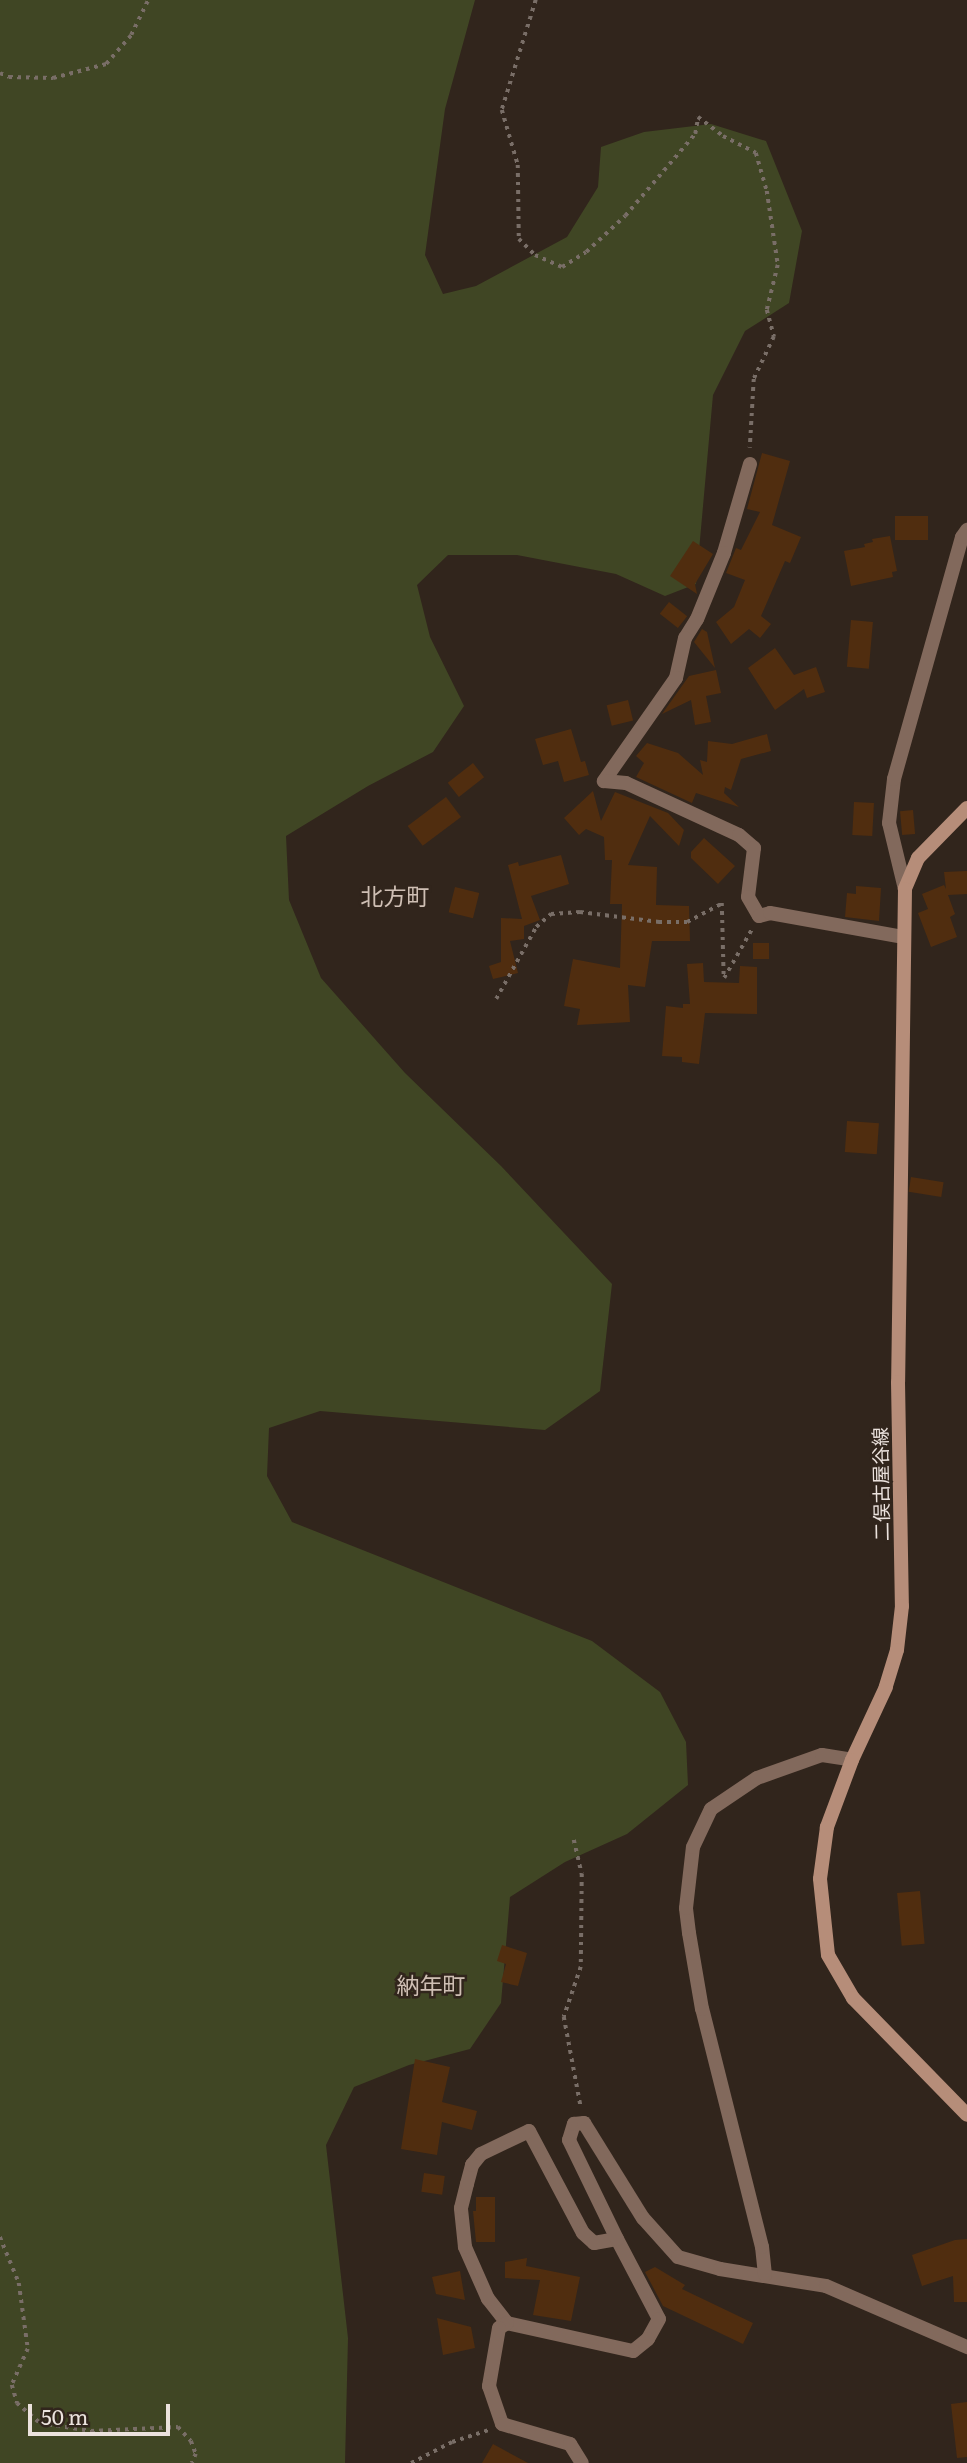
<!DOCTYPE html>
<html>
<head>
<meta charset="utf-8">
<style>
	body { margin:0 }
	#map { position:relative; width:967px; height:2463px; overflow:hidden; background:#31251c; font-family:Literata,"Noto Sans JP",serif }
	div>[style] { position:absolute }
	.green>* { inset:0; background:#404624 }
	.building>* { inset:0; background:#502d0f; transform-origin:0 0 }
	.path>* { height:3.5px; margin-top:-1.75px; transform-origin:0; background:repeating-linear-gradient(90deg,#796e67 0 3.5px,transparent 0 8.5px) }
	.minor>* { height:14px; margin:-7px; padding:0 7px; transform-origin:7px; border-radius:7px; background:#82695c }
	.secondary>* { height:14px; margin:-7px; padding:0 7px; transform-origin:7px; border-radius:7px; background:#b68d79 }
	span { translate:-50% -50%; white-space:nowrap; text-align:center; line-height:1.15; -webkit-text-stroke:5px #31251c; paint-order:stroke }
	.street-label { font-size:19px; color:#ebe2dd }
	.quarter-label { font-size:23px; color:#cfbfb4 }
	.scale { position:absolute; left:28px; top:2404px; width:142px; height:32px; box-sizing:border-box; border:4px solid #ebe2dd; border-top:0; padding-left:9px; font-size:21px; line-height:24px; white-space:nowrap; color:#ebe2dd; -webkit-text-stroke:5px #31251c; paint-order:stroke }
</style>
</head>
<body>
<div id="map">
	<div class="green">
		<div style="clip-path:polygon(0 0,475px 0,445px 109px,425px 255px,443px 294px,476px 286px,567px 237px,598px 187px,601px 147px,644px 132px,711px 124px,766px 141px,802px 231px,789px 303px,745px 331px,713px 395px,696px 584px,665px 596px,616px 574px,517px 555px,448px 555px,417px 585px,430px 637px,464px 706px,433px 752px,368px 786px,286px 836px,289px 900px,321px 978px,405px 1073px,501px 1166px,612px 1284px,600px 1391px,545px 1430px,320px 1411px,269px 1428px,267px 1476px,292px 1522px,592px 1641px,660px 1692px,686px 1742px,688px 1785px,627px 1834px,565px 1862px,510px 1897px,501px 2003px,470px 2049px,409px 2065px,354px 2087px,326px 2145px,348px 2338px,345px 2463px,0 2463px)"></div>
	</div>
	<div class="building">
		<div style="clip-path:polygon(762px 453px,790px 461px,772px 525px,801px 537px,790px 563px,785px 561px,761px 616px,771px 624px,760px 638px,749px 629px,731px 644px,716px 622px,734px 607px,745px 580px,726px 573px,736px 548px,741px 550px,760px 512px,747px 509px)"></div>
		<div style="left:928px;top:516px;width:24px;height:33px;rotate:90deg"></div>
		<div style="clip-path:polygon(890px 536px,897px 571px,892px 572px,893px 577px,851px 586px,844px 551px,865px 547px,864px 544px,873px 542px,872px 539px)"></div>
		<div style="clip-path:polygon(693px 541px,713px 554px,695px 584px,697px 594px,670px 576px)"></div>
		<div style="left:669px;top:602px;width:23px;height:15px;rotate:38deg"></div>
		<div style="left:851px;top:620px;width:22px;height:47px;rotate:5deg"></div>
		<div style="clip-path:polygon(702px 629px,707px 632px,715px 668px,694px 642px)"></div>
		<div style="clip-path:polygon(775px 648px,794px 675px,816px 667px,825px 692px,807px 698px,804px 689px,775px 710px,748px 668px)"></div>
		<div style="clip-path:polygon(716px 670px,721px 693px,706px 696px,711px 722px,695px 725px,691px 700px,662px 714px,689px 676px)"></div>
		<div style="left:628px;top:700px;width:21px;height:22px;rotate:76deg"></div>
		<div style="clip-path:polygon(571px 729px,581px 762px,585px 761px,589px 775px,564px 782px,558px 761px,543px 765px,535px 739px)"></div>
		<div style="clip-path:polygon(767px 734px,771px 751px,741px 759px,731px 790px,725px 787px,724px 793px,739px 807px,696px 793px,692px 803px,636px 777px,644px 763px,636px 756px,647px 743px,678px 753px,703px 775px,700px 760px,707px 762px,708px 741px,732px 744px)"></div>
		<div style="left:473px;top:763px;width:18px;height:32px;rotate:52deg"></div>
		<div style="clip-path:polygon(593px 791px,601px 821px,615px 792px,668px 813px,684px 830px,679px 846px,650px 816px,628px 865px,657px 867px,656px 905px,689px 906px,690px 941px,652px 941px,645px 987px,628px 985px,630px 1022px,577px 1025px,580px 1009px,564px 1006px,573px 959px,620px 968px,622px 904px,610px 904px,612px 860px,605px 860px,604px 837px,586px 829px,579px 835px,564px 818px)"></div>
		<div style="left:446px;top:797px;width:25px;height:48px;rotate:53deg"></div>
		<div style="left:854px;top:802px;width:20px;height:33px;rotate:3deg"></div>
		<div style="left:913px;top:810px;width:24px;height:13px;rotate:85deg"></div>
		<div style="clip-path:polygon(704px 838px,735px 866px,718px 884px,691px 858px,691px 852px)"></div>
		<div style="clip-path:polygon(561px 855px,569px 884px,531px 896px,540px 920px,524px 926px,524px 939px,510px 941px,518px 973px,493px 979px,489px 966px,501px 962px,501px 918px,522px 919px,508px 865px,518px 862px,519px 866px)"></div>
		<div style="clip-path:polygon(967px 871px,967px 894px,948px 895px,955px 914px,950px 917px,957px 937px,931px 947px,918px 913px,928px 909px,922px 894px,944px 885px,946px 889px,944px 872px)"></div>
		<div style="clip-path:polygon(856px 886px,881px 888px,879px 921px,845px 917px,847px 893px,856px 894px)"></div>
		<div style="left:455px;top:887px;width:25px;height:26px;rotate:14deg"></div>
		<div style="left:753px;top:943px;width:16px;height:16px"></div>
		<div style="clip-path:polygon(703px 963px,704px 982px,739px 983px,740px 966px,757px 967px,757px 1014px,705px 1013px,699px 1064px,682px 1062px,682px 1057px,662px 1056px,666px 1006px,683px 1008px,683px 1004px,690px 1004px,687px 964px)"></div>
		<div style="left:847px;top:1121px;width:32px;height:31px;rotate:4deg"></div>
		<div style="left:911px;top:1177px;width:33px;height:15px;rotate:9deg"></div>
		<div style="left:920px;top:1891px;width:53px;height:23px;rotate:85deg"></div>
		<div style="clip-path:polygon(502px 1945px,527px 1953px,518px 1986px,501px 1982px,506px 1964px,497px 1961px)"></div>
		<div style="clip-path:polygon(415px 2059px,450px 2067px,442px 2102px,477px 2111px,472px 2130px,442px 2122px,437px 2155px,401px 2149px)"></div>
		<div style="left:424px;top:2173px;width:21px;height:19px;rotate:8deg"></div>
		<div style="clip-path:polygon(476px 2197px,495px 2197px,495px 2242px,476px 2242px,473px 2211px,476px 2211px)"></div>
		<div style="clip-path:polygon(967px 2239px,967px 2302px,954px 2302px,953px 2276px,922px 2286px,912px 2255px,955px 2240px)"></div>
		<div style="clip-path:polygon(527px 2258px,526px 2266px,580px 2277px,571px 2321px,533px 2315px,540px 2280px,505px 2278px,505px 2262px)"></div>
		<div style="clip-path:polygon(655px 2267px,685px 2285px,682px 2289px,753px 2323px,743px 2344px,663px 2306px,645px 2272px)"></div>
		<div style="clip-path:polygon(460px 2271px,465px 2300px,436px 2294px,432px 2277px)"></div>
		<div style="clip-path:polygon(437px 2318px,471px 2327px,475px 2348px,443px 2355px)"></div>
		<div style="clip-path:polygon(967px 2402px,967px 2457px,957px 2458px,951px 2404px)"></div>
		<div style="clip-path:polygon(493px 2444px,528px 2463px,482px 2463px)"></div>
	</div>
	<div class="path">
		<div style="left:536px;top:0;width:115px;rotate:107.2deg"></div>
		<div style="left:502px;top:110px;width:57px;rotate:73.8deg"></div>
		<div style="left:518px;top:165px;width:74px;rotate:89.2deg"></div>
		<div style="left:519px;top:239px;width:23px;rotate:45deg"></div>
		<div style="left:535px;top:255px;width:30px;rotate:24deg"></div>
		<div style="left:562px;top:267px;width:28px;rotate:-32deg"></div>
		<div style="left:586px;top:252px;width:53px;rotate:-42.7deg"></div>
		<div style="left:625px;top:216px;width:108px;rotate:-49.5deg"></div>
		<div style="left:695px;top:134px;width:17px;rotate:-80deg"></div>
		<div style="left:698px;top:117px;width:31px;rotate:37deg"></div>
		<div style="left:723px;top:136px;width:37px;rotate:27deg"></div>
		<div style="left:756px;top:153px;width:40px;rotate:74deg"></div>
		<div style="left:767px;top:191px;width:75px;rotate:81.5deg"></div>
		<div style="left:778px;top:265px;width:46px;rotate:103.7deg"></div>
		<div style="left:767px;top:310px;width:28px;rotate:75deg"></div>
		<div style="left:774px;top:337px;width:47px;rotate:115.5deg"></div>
		<div style="left:754px;top:379px;width:69px;rotate:93.3deg"></div>
		<div style="left:0;top:73px;width:10px;rotate:24deg"></div>
		<div style="left:9px;top:77px;width:44px;rotate:1.3deg"></div>
		<div style="left:53px;top:78px;width:55px;rotate:-14.8deg"></div>
		<div style="left:106px;top:64px;width:38px;rotate:-49deg"></div>
		<div style="left:131px;top:35px;width:39px;rotate:-64deg"></div>
		<div style="left:496px;top:999px;width:82px;rotate:-60.9deg"></div>
		<div style="left:536px;top:927px;width:20px;rotate:-41deg"></div>
		<div style="left:551px;top:914px;width:29px;rotate:-4deg"></div>
		<div style="left:580px;top:912px;width:80px;rotate:7.2deg"></div>
		<div style="left:659px;top:922px;width:28px"></div>
		<div style="left:687px;top:922px;width:40px;rotate:-28deg"></div>
		<div style="left:722px;top:903px;width:75px;rotate:88.5deg"></div>
		<div style="left:724px;top:978px;width:56px;rotate:-60.3deg"></div>
		<div style="left:574px;top:1840px;width:35px;rotate:77deg"></div>
		<div style="left:582px;top:1874px;width:93px;rotate:90.6deg"></div>
		<div style="left:581px;top:1967px;width:53px;rotate:108.8deg"></div>
		<div style="left:564px;top:2017px;width:93px;rotate:79.4deg"></div>
		<div style="left:0;top:2237px;width:50px;rotate:67.6deg"></div>
		<div style="left:19px;top:2283px;width:67px;rotate:82.2deg"></div>
		<div style="left:28px;top:2349px;width:39px;rotate:114deg"></div>
		<div style="left:12px;top:2385px;width:19px;rotate:74deg"></div>
		<div style="left:17px;top:2403px;width:30px;rotate:41deg"></div>
		<div style="left:40px;top:2423px;width:52px;rotate:8.9deg"></div>
		<div style="left:91px;top:2431px;width:87px;rotate:-2.6deg"></div>
		<div style="left:178px;top:2427px;width:19px;rotate:47deg"></div>
		<div style="left:191px;top:2441px;width:14px;rotate:69deg"></div>
		<div style="left:196px;top:2454px;width:10px;rotate:114deg"></div>
		<div style="left:411px;top:2463px;width:46px;rotate:-27.1deg"></div>
		<div style="left:452px;top:2442px;width:39px;rotate:-18deg"></div>
	</div>
	<div class="minor">
		<div style="left:750px;top:464px;width:93px;rotate:106.3deg"></div>
		<div style="left:724px;top:553px;width:71px;rotate:112.2deg"></div>
		<div style="left:697px;top:619px;width:22px;rotate:122deg"></div>
		<div style="left:685px;top:638px;width:41px;rotate:102.7deg"></div>
		<div style="left:676px;top:678px;width:126px;rotate:125deg"></div>
		<div style="left:604px;top:781px;width:22px;rotate:5deg"></div>
		<div style="left:626px;top:783px;width:124px;rotate:24.7deg"></div>
		<div style="left:739px;top:835px;width:20px;rotate:41deg"></div>
		<div style="left:754px;top:848px;width:49px;rotate:97deg"></div>
		<div style="left:748px;top:897px;width:22px;rotate:60deg"></div>
		<div style="left:759px;top:916px;width:11px;rotate:-15deg"></div>
		<div style="left:770px;top:913px;width:136px;rotate:10.2deg"></div>
		<div style="left:905px;top:889px;width:68px;rotate:-103.6deg"></div>
		<div style="left:889px;top:823px;width:44px;rotate:-83.5deg"></div>
		<div style="left:894px;top:779px;width:251px;rotate:-74.3deg"></div>
		<div style="left:962px;top:537px;width:9px;rotate:-54deg"></div>
		<div style="left:529px;top:2131px;width:115px;rotate:62.1deg"></div>
		<div style="left:583px;top:2233px;width:15px;rotate:42deg"></div>
		<div style="left:594px;top:2243px;width:23px;rotate:-10deg"></div>
		<div style="left:617px;top:2239px;width:90px;rotate:62.3deg"></div>
		<div style="left:659px;top:2319px;width:23px;rotate:119deg"></div>
		<div style="left:648px;top:2339px;width:19px;rotate:141deg"></div>
		<div style="left:633px;top:2351px;width:129px;rotate:-167.5deg"></div>
		<div style="left:507px;top:2323px;width:31px;rotate:-128deg"></div>
		<div style="left:488px;top:2299px;width:57px;rotate:-113.9deg"></div>
		<div style="left:465px;top:2247px;width:39px;rotate:-96deg"></div>
		<div style="left:461px;top:2208px;width:25px;rotate:-76deg"></div>
		<div style="left:467px;top:2184px;width:20px;rotate:-75deg"></div>
		<div style="left:472px;top:2165px;width:14px;rotate:-51deg"></div>
		<div style="left:481px;top:2154px;width:53px;rotate:-25.6deg"></div>
		<div style="left:617px;top:2239px;width:110px;rotate:-115.9deg"></div>
		<div style="left:569px;top:2140px;width:17px;rotate:-73deg"></div>
		<div style="left:574px;top:2124px;width:10px;rotate:-6deg"></div>
		<div style="left:584px;top:2123px;width:112px;rotate:58.2deg"></div>
		<div style="left:643px;top:2218px;width:52px;rotate:48.1deg"></div>
		<div style="left:678px;top:2257px;width:44px;rotate:15.9deg"></div>
		<div style="left:720px;top:2269px;width:107px;rotate:9.1deg"></div>
		<div style="left:826px;top:2286px;width:154px;rotate:23.4deg"></div>
		<div style="left:765px;top:2275px;width:28px;rotate:-96deg"></div>
		<div style="left:762px;top:2247px;width:245px;rotate:-104.1deg"></div>
		<div style="left:702px;top:2009px;width:77px;rotate:-99.7deg"></div>
		<div style="left:689px;top:1933px;width:25px;rotate:-97deg"></div>
		<div style="left:686px;top:1908px;width:61px;rotate:-83.5deg"></div>
		<div style="left:693px;top:1847px;width:42px;rotate:-64.7deg"></div>
		<div style="left:711px;top:1809px;width:55px;rotate:-34deg"></div>
		<div style="left:757px;top:1778px;width:69px;rotate:-19.5deg"></div>
		<div style="left:822px;top:1755px;width:30px;rotate:9deg"></div>
		<div style="left:507px;top:2323px;width:9px;rotate:148deg"></div>
		<div style="left:499px;top:2328px;width:59px;rotate:99.8deg"></div>
		<div style="left:489px;top:2386px;width:40px;rotate:71.1deg"></div>
		<div style="left:502px;top:2424px;width:71px;rotate:16.4deg"></div>
		<div style="left:570px;top:2444px;width:22px;rotate:58deg"></div>
	</div>
	<div class="secondary">
		<div style="left:967px;top:808px;width:70px;rotate:134.4deg"></div>
		<div style="left:918px;top:858px;width:34px;rotate:113deg"></div>
		<div style="left:905px;top:889px;width:493px;rotate:90.8deg"></div>
		<div style="left:898px;top:1382px;width:224px;rotate:89deg"></div>
		<div style="left:902px;top:1606px;width:44px;rotate:96.5deg"></div>
		<div style="left:897px;top:1650px;width:39px;rotate:107deg"></div>
		<div style="left:886px;top:1687px;width:81px;rotate:115deg"></div>
		<div style="left:852px;top:1760px;width:72px;rotate:110.5deg"></div>
		<div style="left:827px;top:1827px;width:52px;rotate:97.7deg"></div>
		<div style="left:820px;top:1879px;width:76px;rotate:84deg"></div>
		<div style="left:828px;top:1955px;width:50px;rotate:59.8deg"></div>
		<div style="left:853px;top:1998px;width:163px;rotate:45.7deg"></div>
	</div>
	<div class="street-label">
		<span style="left:881px;top:1484px;rotate:-91deg">二俣古屋谷線</span>
	</div>
	<div class="quarter-label">
		<span style="left:395px;top:895px">北方町</span>
		<span style="left:431px;top:1984px">納年町</span>
	</div>
	<div class="scale">50 m</div>
</div>
</body>
</html>
